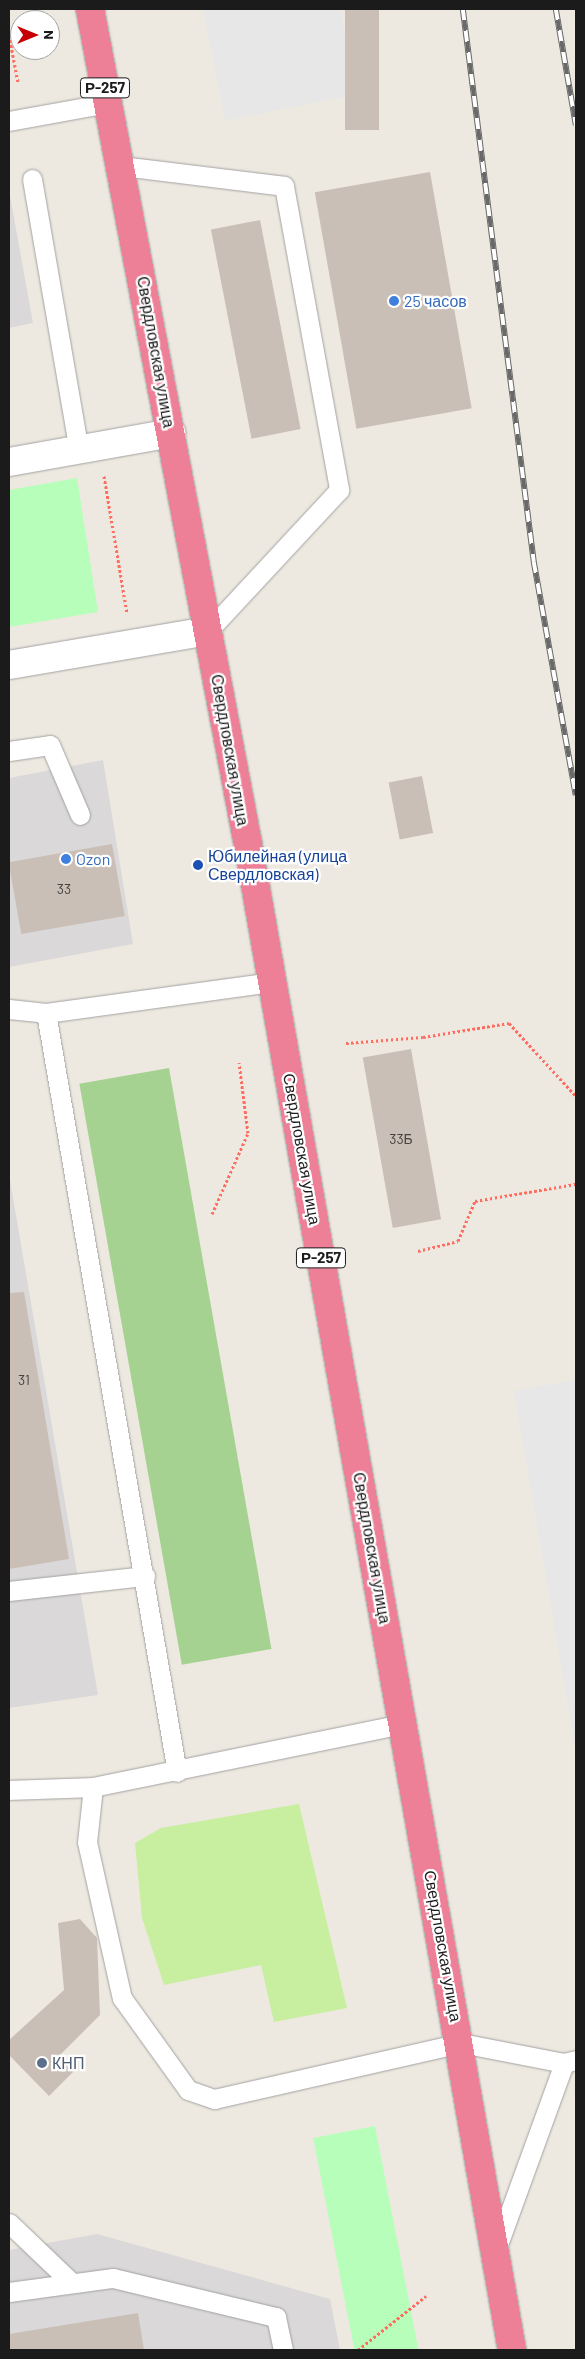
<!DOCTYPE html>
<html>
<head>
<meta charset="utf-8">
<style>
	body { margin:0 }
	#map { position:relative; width:585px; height:2359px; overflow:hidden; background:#eee9e0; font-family:Barlow,sans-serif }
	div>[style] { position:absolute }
	.residential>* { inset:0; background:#dad8d8 }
	.grass>* { inset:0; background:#c8eea0 }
	.forest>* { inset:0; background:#a5d191; transform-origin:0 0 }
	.park>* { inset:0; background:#b7febb; transform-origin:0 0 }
	.parking>* { inset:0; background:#e7e7e7 }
	.building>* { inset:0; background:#cabfb6; transform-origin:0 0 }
	.path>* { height:3px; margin-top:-1.5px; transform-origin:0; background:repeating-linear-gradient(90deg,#ff6c60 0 2.5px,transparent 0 5px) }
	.roads { filter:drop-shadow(0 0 1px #a2a2a2) drop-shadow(0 0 1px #a2a2a2) }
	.lane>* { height:19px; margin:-9.5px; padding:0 9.5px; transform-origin:9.5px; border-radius:9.5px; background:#fff }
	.street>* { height:28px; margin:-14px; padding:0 14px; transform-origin:14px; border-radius:14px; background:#fff }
	.highway>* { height:28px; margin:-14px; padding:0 14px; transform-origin:14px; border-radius:14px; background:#ed8097 }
	.rail>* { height:5.5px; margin-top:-2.75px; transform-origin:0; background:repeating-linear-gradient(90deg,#fff 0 11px,#696969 0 22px); box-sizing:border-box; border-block:1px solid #696969 }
	.dots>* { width:14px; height:14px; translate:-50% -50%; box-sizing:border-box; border:2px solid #fff; border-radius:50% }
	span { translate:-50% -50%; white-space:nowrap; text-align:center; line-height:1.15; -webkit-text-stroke:4.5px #fff; paint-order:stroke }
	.number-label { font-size:14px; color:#474442 }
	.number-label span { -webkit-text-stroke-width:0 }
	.shield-label span { padding:1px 4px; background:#fff; border:1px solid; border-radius:4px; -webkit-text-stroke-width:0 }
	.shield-label { font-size:15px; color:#1b1b1b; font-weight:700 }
	.shop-label { font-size:16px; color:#366cbe }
	.left { translate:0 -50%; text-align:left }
	.street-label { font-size:16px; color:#1b1b1b }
	.transit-label { font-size:16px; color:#164399 }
	.service-label { font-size:16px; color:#4e5e75 }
	.frame { position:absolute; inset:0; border:10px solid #1b1b1b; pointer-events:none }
	.north { position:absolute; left:10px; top:10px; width:50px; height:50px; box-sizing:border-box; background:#fff; border:1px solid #a4a4a4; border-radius:50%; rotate:90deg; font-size:14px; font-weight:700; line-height:20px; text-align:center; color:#1b1b1b }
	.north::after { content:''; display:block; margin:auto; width:18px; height:22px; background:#c70005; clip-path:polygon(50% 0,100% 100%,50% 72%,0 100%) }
</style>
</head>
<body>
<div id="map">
	<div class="residential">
		<div style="clip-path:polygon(9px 190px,33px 323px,9px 328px)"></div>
		<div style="clip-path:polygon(103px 760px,133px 944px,9px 967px,9px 778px)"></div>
		<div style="clip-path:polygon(9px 1174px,98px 1695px,9px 1708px)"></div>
		<div style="clip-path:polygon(97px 2234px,330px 2299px,340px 2350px,9px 2350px,9px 2250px)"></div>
	</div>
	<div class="grass">
		<div style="clip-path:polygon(299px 1804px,347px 2008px,274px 2022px,261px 1965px,164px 1985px,142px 1918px,135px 1843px,161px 1828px)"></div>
	</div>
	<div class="forest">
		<div style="left:169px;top:1068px;width:590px;height:91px;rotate:80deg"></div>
	</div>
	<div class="park">
		<div style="clip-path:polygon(77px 478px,98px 612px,9px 627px,9px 490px)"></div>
		<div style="left:375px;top:2126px;width:228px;height:63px;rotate:79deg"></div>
	</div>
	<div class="parking">
		<div style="clip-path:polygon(203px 9px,340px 9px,358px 94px,225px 121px)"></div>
		<div style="clip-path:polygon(576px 1380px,576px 1752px,514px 1391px)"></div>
	</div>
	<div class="building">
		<div style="left:345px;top:9px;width:34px;height:121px"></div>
		<div style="left:430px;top:172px;width:240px;height:117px;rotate:80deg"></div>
		<div style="left:260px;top:220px;width:213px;height:50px;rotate:79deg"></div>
		<div style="left:422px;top:776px;width:58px;height:34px;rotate:79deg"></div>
		<div style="left:112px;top:844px;width:73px;height:105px;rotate:80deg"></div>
		<div style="left:411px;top:1049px;width:173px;height:49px;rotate:80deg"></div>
		<div style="clip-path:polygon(24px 1292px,69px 1559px,9px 1569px,9px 1293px)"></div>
		<div style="clip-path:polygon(80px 1919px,97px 1938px,100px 2015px,60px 2055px,74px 2071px,49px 2096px,9px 2055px,9px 2040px,64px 1990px,58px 1923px)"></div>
		<div style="clip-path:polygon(138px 2313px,144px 2350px,9px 2350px,9px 2334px)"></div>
	</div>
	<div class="path">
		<div style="left:9px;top:35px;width:48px;rotate:79.2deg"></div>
		<div style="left:104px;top:476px;width:139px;rotate:80.5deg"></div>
		<div style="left:346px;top:1043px;width:77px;rotate:-4.5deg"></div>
		<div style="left:423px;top:1037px;width:87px;rotate:-9.2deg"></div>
		<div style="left:509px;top:1023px;width:99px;rotate:47.5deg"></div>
		<div style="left:212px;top:1214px;width:89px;rotate:-66deg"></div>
		<div style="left:248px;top:1133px;width:71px;rotate:-97.3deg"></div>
		<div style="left:418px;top:1251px;width:41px;rotate:-14deg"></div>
		<div style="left:458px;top:1241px;width:43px;rotate:-67deg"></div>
		<div style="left:475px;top:1201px;width:102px;rotate:-9.6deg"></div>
		<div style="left:358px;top:2350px;width:87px;rotate:-38.5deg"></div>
	</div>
	<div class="roads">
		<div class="lane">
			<div style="left:9px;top:121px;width:101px;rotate:-10.3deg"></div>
			<div style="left:122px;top:166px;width:163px;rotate:7deg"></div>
			<div style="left:284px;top:186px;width:309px;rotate:79.7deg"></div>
			<div style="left:339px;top:490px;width:192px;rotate:132.9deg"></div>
			<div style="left:32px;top:179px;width:276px;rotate:80.2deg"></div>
			<div style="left:9px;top:751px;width:41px;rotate:-8.3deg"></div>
			<div style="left:50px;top:745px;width:76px;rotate:66.8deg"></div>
			<div style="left:9px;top:1009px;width:37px;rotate:6deg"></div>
			<div style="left:46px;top:1013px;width:227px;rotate:-7.8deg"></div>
			<div style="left:46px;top:1013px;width:770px;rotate:80.21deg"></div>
			<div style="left:9px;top:1591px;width:137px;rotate:-6.3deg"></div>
			<div style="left:402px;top:1724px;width:315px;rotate:168.5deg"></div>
			<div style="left:93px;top:1787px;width:55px;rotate:96.2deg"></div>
			<div style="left:87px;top:1842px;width:160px;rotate:77.4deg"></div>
			<div style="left:122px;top:1998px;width:113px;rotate:54.3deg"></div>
			<div style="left:188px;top:2090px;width:28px;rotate:19deg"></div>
			<div style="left:214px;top:2099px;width:253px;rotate:-12.8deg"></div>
			<div style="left:461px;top:2043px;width:105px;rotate:11deg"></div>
			<div style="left:564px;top:2063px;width:12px;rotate:-14deg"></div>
			<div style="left:9px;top:1790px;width:84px;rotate:-2deg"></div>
			<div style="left:9px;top:2223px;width:86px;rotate:43.6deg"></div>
			<div style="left:496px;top:2250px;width:199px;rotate:-70deg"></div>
			<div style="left:9px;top:2292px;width:105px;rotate:-7.7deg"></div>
			<div style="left:113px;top:2278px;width:168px;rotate:13.5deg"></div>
			<div style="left:276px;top:2317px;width:34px;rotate:78deg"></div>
		</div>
		<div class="street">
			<div style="left:9px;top:462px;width:165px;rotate:-10.1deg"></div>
			<div style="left:9px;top:665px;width:202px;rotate:-9.7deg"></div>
		</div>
		<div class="highway">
			<div style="left:90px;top:9px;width:861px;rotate:79.29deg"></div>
			<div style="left:250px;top:855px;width:1518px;rotate:80.06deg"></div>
		</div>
	</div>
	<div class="rail">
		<div style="left:463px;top:9px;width:558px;rotate:82.68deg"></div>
		<div style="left:534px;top:562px;width:237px;rotate:79.8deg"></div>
		<div style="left:556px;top:9px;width:118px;rotate:80.2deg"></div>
	</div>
	<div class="dots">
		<div style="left:394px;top:301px;background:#3f7fe0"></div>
		<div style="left:66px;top:859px;background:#3f7fe0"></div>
		<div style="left:198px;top:865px;background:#1a4fb4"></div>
		<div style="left:42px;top:2063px;background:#5c6f8a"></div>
	</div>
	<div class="number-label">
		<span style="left:64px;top:889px">33</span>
		<span style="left:401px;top:1139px">33Б</span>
		<span style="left:24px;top:1380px">31</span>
	</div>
	<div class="shield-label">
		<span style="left:105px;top:88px">Р-257</span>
		<span style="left:321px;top:1258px">Р-257</span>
	</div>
	<div class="shop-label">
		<span class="left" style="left:404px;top:301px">25 часов</span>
		<span class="left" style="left:76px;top:859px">Ozon</span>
	</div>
	<div class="street-label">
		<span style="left:156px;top:352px;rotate:80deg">Свердловская улица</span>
		<span style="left:230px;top:750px;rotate:80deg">Свердловская улица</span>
		<span style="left:302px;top:1149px;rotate:80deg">Свердловская улица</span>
		<span style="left:372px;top:1548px;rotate:80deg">Свердловская улица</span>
		<span style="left:443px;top:1946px;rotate:80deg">Свердловская улица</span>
	</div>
	<div class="transit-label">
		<span class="left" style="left:208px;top:865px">Юбилейная (улица<br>Свердловская)</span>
	</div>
	<div class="service-label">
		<span class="left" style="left:52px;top:2063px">КНП</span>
	</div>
	<div class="frame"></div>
	<div class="north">N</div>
</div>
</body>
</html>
